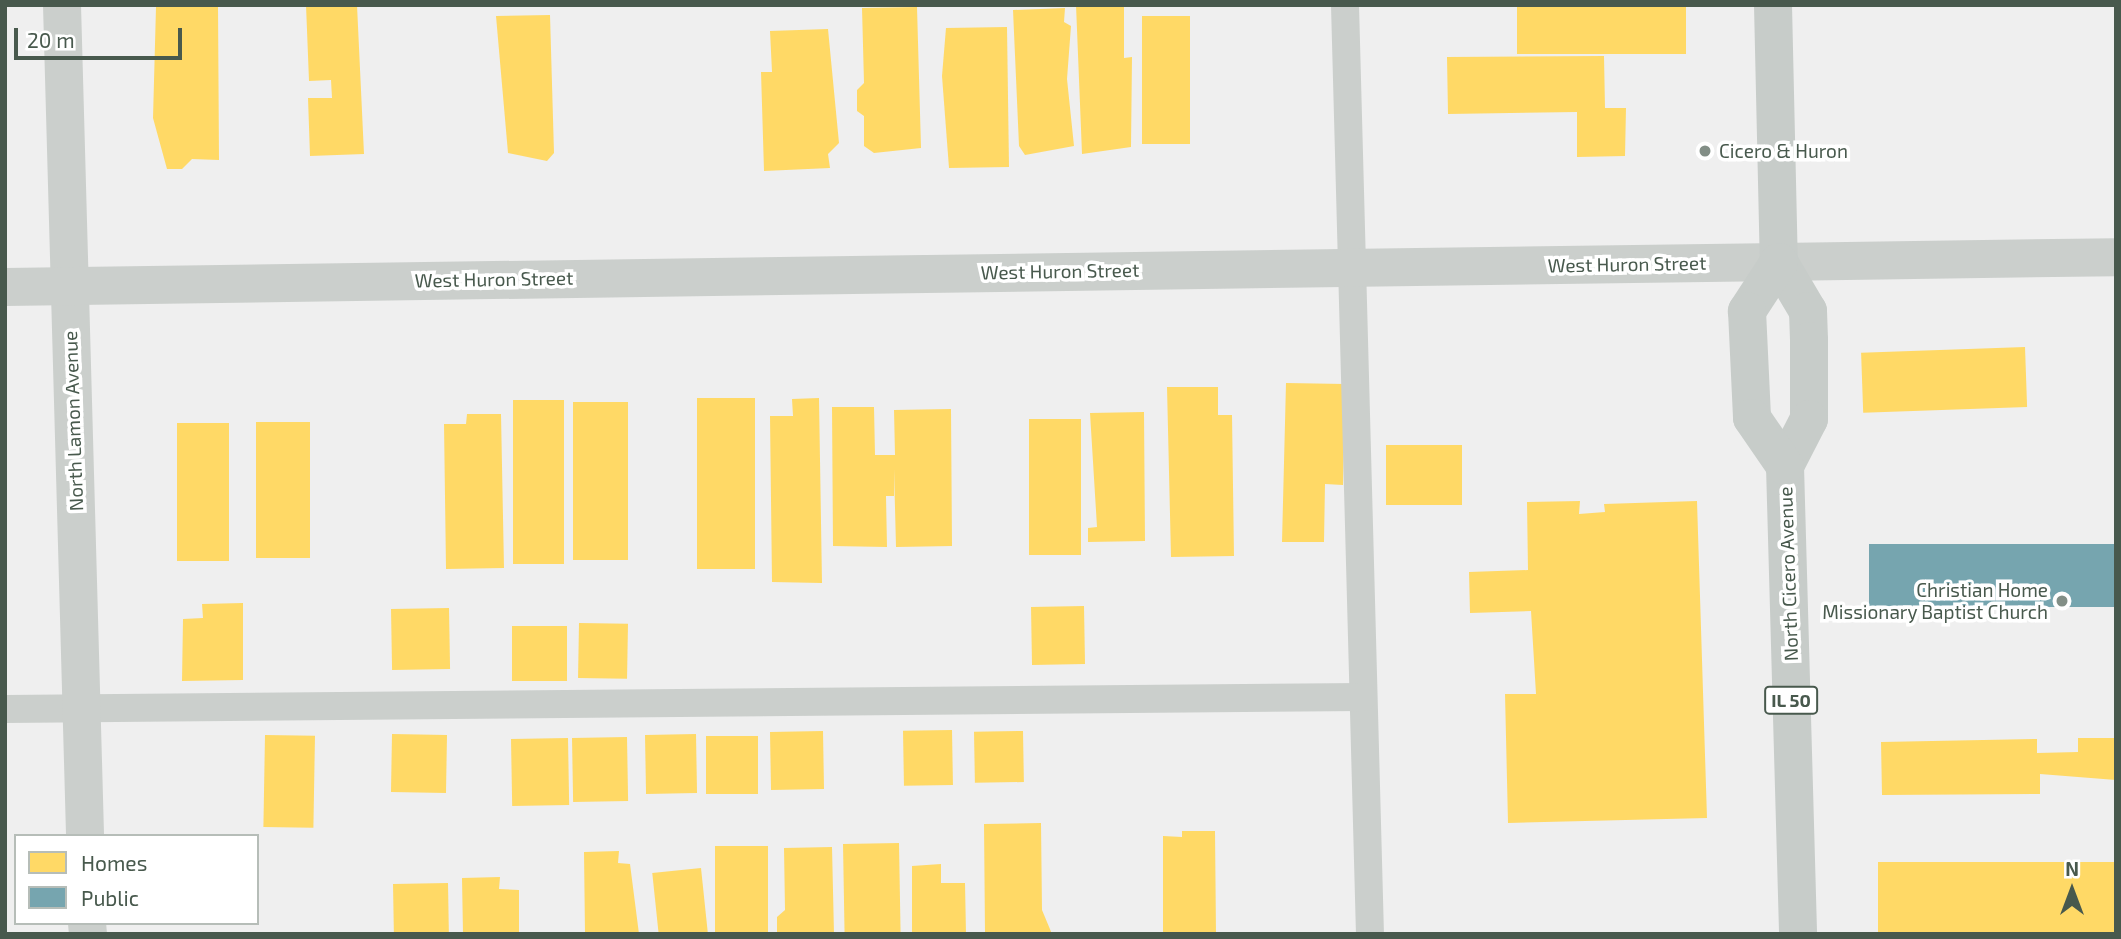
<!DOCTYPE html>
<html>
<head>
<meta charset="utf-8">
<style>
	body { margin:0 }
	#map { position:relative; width:2121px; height:939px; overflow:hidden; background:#efefef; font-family:"Exo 2",sans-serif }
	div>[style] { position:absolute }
	.homes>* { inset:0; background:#ffd966; transform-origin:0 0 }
	.public>* { inset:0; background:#76a5af; transform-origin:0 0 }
	.lane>* { height:28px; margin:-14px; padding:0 14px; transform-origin:14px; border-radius:14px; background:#cbcfcc }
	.street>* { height:38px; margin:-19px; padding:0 19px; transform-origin:19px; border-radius:19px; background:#cbcfcc }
	.primary>* { height:38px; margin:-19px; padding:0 19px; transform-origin:19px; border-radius:19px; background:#c7ccc9 }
	.dots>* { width:19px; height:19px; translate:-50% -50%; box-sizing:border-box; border:4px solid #fff; border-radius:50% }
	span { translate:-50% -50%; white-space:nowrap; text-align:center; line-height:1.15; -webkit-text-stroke:7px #fff; paint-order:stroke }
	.shield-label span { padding:2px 5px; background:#fff; border:2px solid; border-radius:5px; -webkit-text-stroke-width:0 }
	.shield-label { font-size:18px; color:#48594d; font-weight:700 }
	.poi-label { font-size:19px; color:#48594d }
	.left { translate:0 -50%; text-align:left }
	.right { translate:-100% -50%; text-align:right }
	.street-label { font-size:19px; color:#48594d }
	.frame { position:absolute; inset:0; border:7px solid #48594d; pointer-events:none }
	.legend { position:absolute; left:14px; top:834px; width:245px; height:91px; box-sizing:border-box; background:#fff; border:2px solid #b6bdb8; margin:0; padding:9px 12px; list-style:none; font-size:21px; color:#48594d }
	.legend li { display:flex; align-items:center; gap:14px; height:35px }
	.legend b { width:35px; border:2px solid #b6bdb8 }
	.north { position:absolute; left:2037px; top:855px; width:70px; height:70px; -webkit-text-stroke:5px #fff; paint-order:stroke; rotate:0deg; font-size:19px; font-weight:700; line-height:28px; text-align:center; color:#48594d }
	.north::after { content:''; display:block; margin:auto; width:24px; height:32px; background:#48594d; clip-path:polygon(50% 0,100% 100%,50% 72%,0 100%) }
	.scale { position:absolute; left:14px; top:28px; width:168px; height:32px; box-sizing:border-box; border:4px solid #48594d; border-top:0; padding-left:9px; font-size:21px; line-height:24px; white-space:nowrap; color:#48594d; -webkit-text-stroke:5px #fff; paint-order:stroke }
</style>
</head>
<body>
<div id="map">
	<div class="homes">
		<div style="clip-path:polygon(306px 5px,357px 5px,364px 154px,310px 156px,308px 98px,332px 98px,331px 80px,309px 81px)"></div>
		<div style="clip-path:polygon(1076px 5px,1124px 5px,1124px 58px,1132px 57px,1131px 147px,1082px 154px)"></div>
		<div style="left:1517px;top:5px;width:169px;height:49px"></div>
		<div style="clip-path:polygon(218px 6px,219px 160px,192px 159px,182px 169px,167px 169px,153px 118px,156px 7px)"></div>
		<div style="clip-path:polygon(917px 7px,921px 148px,874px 153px,864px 146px,864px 116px,857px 111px,857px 90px,864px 83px,862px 8px)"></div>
		<div style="clip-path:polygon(1065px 8px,1064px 22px,1071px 26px,1067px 79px,1074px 146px,1025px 155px,1019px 146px,1013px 10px)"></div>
		<div style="clip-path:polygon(550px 15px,554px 153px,547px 161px,508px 153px,496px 16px)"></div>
		<div style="left:1142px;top:16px;width:48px;height:128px"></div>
		<div style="clip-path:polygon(1007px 27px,1009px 167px,949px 168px,942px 76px,946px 28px)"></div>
		<div style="clip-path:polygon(828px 29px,839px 143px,828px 154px,830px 168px,764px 171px,761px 72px,772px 72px,770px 31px)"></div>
		<div style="clip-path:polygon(1604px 56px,1605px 108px,1626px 108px,1625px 156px,1577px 157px,1577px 112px,1448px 114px,1447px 57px)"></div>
		<div style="left:2025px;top:347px;width:60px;height:164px;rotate:88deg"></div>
		<div style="clip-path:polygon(1286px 383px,1345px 384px,1343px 485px,1325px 484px,1324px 542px,1282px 542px)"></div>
		<div style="clip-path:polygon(1167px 387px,1218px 387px,1218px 415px,1232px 415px,1234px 556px,1171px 557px)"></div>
		<div style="left:697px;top:398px;width:58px;height:171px"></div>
		<div style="clip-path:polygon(819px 398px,822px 583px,772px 582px,770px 416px,793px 416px,792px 399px)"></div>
		<div style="left:564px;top:400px;width:164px;height:51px;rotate:90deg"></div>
		<div style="left:573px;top:402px;width:55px;height:158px"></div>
		<div style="clip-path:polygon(832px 407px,874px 407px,875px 455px,895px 455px,894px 410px,951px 409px,952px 546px,896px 547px,894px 469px,894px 496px,886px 496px,887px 547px,833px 546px)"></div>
		<div style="clip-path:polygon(1144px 412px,1145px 541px,1088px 542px,1088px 528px,1097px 527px,1090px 413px)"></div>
		<div style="clip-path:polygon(467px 414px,501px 414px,504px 568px,446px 569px,444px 424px,466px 424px)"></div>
		<div style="left:1081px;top:419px;width:136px;height:52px;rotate:90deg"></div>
		<div style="left:310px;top:422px;width:136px;height:54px;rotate:90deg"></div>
		<div style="left:177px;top:423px;width:52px;height:138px"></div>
		<div style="left:1386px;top:445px;width:76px;height:60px"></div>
		<div style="clip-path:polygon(1580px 501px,1579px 514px,1605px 512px,1604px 504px,1697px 501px,1707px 818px,1508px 823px,1505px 694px,1536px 694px,1531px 611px,1470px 613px,1469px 572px,1528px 570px,1527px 502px)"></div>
		<div style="clip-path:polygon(243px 603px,243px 680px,182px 681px,183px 619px,203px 618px,202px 604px)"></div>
		<div style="left:1084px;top:606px;width:58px;height:53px;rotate:89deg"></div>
		<div style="left:449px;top:608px;width:61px;height:58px;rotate:89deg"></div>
		<div style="left:579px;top:623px;width:49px;height:55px;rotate:1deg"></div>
		<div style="left:512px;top:626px;width:55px;height:55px"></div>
		<div style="left:952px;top:730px;width:55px;height:49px;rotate:89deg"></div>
		<div style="left:823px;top:731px;width:58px;height:53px;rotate:89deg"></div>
		<div style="left:1023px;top:731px;width:51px;height:49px;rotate:89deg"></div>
		<div style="left:696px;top:734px;width:59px;height:51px;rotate:89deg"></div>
		<div style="left:265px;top:735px;width:50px;height:92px;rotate:1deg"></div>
		<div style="left:447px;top:735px;width:58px;height:55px;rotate:91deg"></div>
		<div style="left:758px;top:736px;width:58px;height:52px;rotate:90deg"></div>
		<div style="left:627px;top:737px;width:64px;height:55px;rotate:89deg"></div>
		<div style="left:568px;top:738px;width:67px;height:57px;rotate:89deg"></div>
		<div style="clip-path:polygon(2078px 738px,2116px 738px,2116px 780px,2040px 774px,2040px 794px,1882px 795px,1881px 742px,2037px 739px,2037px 753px,2078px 752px)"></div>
		<div style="clip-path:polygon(1041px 823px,1042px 910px,1052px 934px,985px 934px,984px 824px)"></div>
		<div style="clip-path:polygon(1182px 831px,1215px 831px,1216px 934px,1163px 934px,1163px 836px,1182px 837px)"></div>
		<div style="left:899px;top:843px;width:91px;height:56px;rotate:89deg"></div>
		<div style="left:715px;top:846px;width:53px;height:88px"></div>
		<div style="clip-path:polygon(832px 847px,834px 934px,777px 934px,777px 917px,785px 910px,784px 848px)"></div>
		<div style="clip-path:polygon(619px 851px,618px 863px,630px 864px,639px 934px,585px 934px,584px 852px)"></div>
		<div style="left:2116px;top:862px;width:72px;height:238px;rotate:90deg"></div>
		<div style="clip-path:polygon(941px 864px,941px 883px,965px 883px,966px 934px,912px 934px,912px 866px)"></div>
		<div style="left:701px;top:868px;width:66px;height:49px;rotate:84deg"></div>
		<div style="clip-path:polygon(500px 877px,499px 889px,519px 890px,519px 934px,463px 934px,462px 878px)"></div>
		<div style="left:448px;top:883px;width:51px;height:55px;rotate:89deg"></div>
	</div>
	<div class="public">
		<div style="left:2116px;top:544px;width:63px;height:247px;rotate:90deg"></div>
	</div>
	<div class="lane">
		<div style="left:1345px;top:5px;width:929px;rotate:88.46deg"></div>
		<div style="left:5px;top:709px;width:1358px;rotate:-0.51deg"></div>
	</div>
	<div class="street">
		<div style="left:62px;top:5px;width:831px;rotate:88.41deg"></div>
		<div style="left:5px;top:287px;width:2111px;rotate:-0.81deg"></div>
		<div style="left:87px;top:923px;width:11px;rotate:85deg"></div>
	</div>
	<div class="primary">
		<div style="left:1773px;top:5px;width:257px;rotate:88.7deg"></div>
		<div style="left:1779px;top:262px;width:57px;rotate:59.4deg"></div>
		<div style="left:1808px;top:311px;width:30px;rotate:88deg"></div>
		<div style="left:1809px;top:341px;width:78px;rotate:90deg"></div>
		<div style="left:1809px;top:419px;width:53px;rotate:117.1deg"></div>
		<div style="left:1785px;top:466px;width:468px;rotate:88.4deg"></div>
		<div style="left:1779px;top:262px;width:59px;rotate:123.1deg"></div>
		<div style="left:1747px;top:311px;width:107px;rotate:87.3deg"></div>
		<div style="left:1752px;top:418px;width:58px;rotate:55.5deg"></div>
	</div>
	<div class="dots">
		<div style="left:1705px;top:151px;background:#828e86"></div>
		<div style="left:2062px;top:601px;background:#828e86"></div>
	</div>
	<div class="shield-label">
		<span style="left:1791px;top:700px">IL 50</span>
	</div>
	<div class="poi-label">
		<span class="left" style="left:1719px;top:151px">Cicero &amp; Huron</span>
		<span class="right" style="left:2048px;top:601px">Christian Home<br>Missionary Baptist Church</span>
	</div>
	<div class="street-label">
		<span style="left:1627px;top:264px;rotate:-1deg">West Huron Street</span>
		<span style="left:1060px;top:271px;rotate:-1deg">West Huron Street</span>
		<span style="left:494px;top:279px;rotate:-1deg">West Huron Street</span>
		<span style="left:73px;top:421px;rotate:-92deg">North Lamon Avenue</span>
		<span style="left:1788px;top:574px;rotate:-92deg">North Cicero Avenue</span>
	</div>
	<div class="frame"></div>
	<ul class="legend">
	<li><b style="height:19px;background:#ffd966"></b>Homes</li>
	<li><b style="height:19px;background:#76a5af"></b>Public</li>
	</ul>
	<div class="north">N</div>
	<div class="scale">20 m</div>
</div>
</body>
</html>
